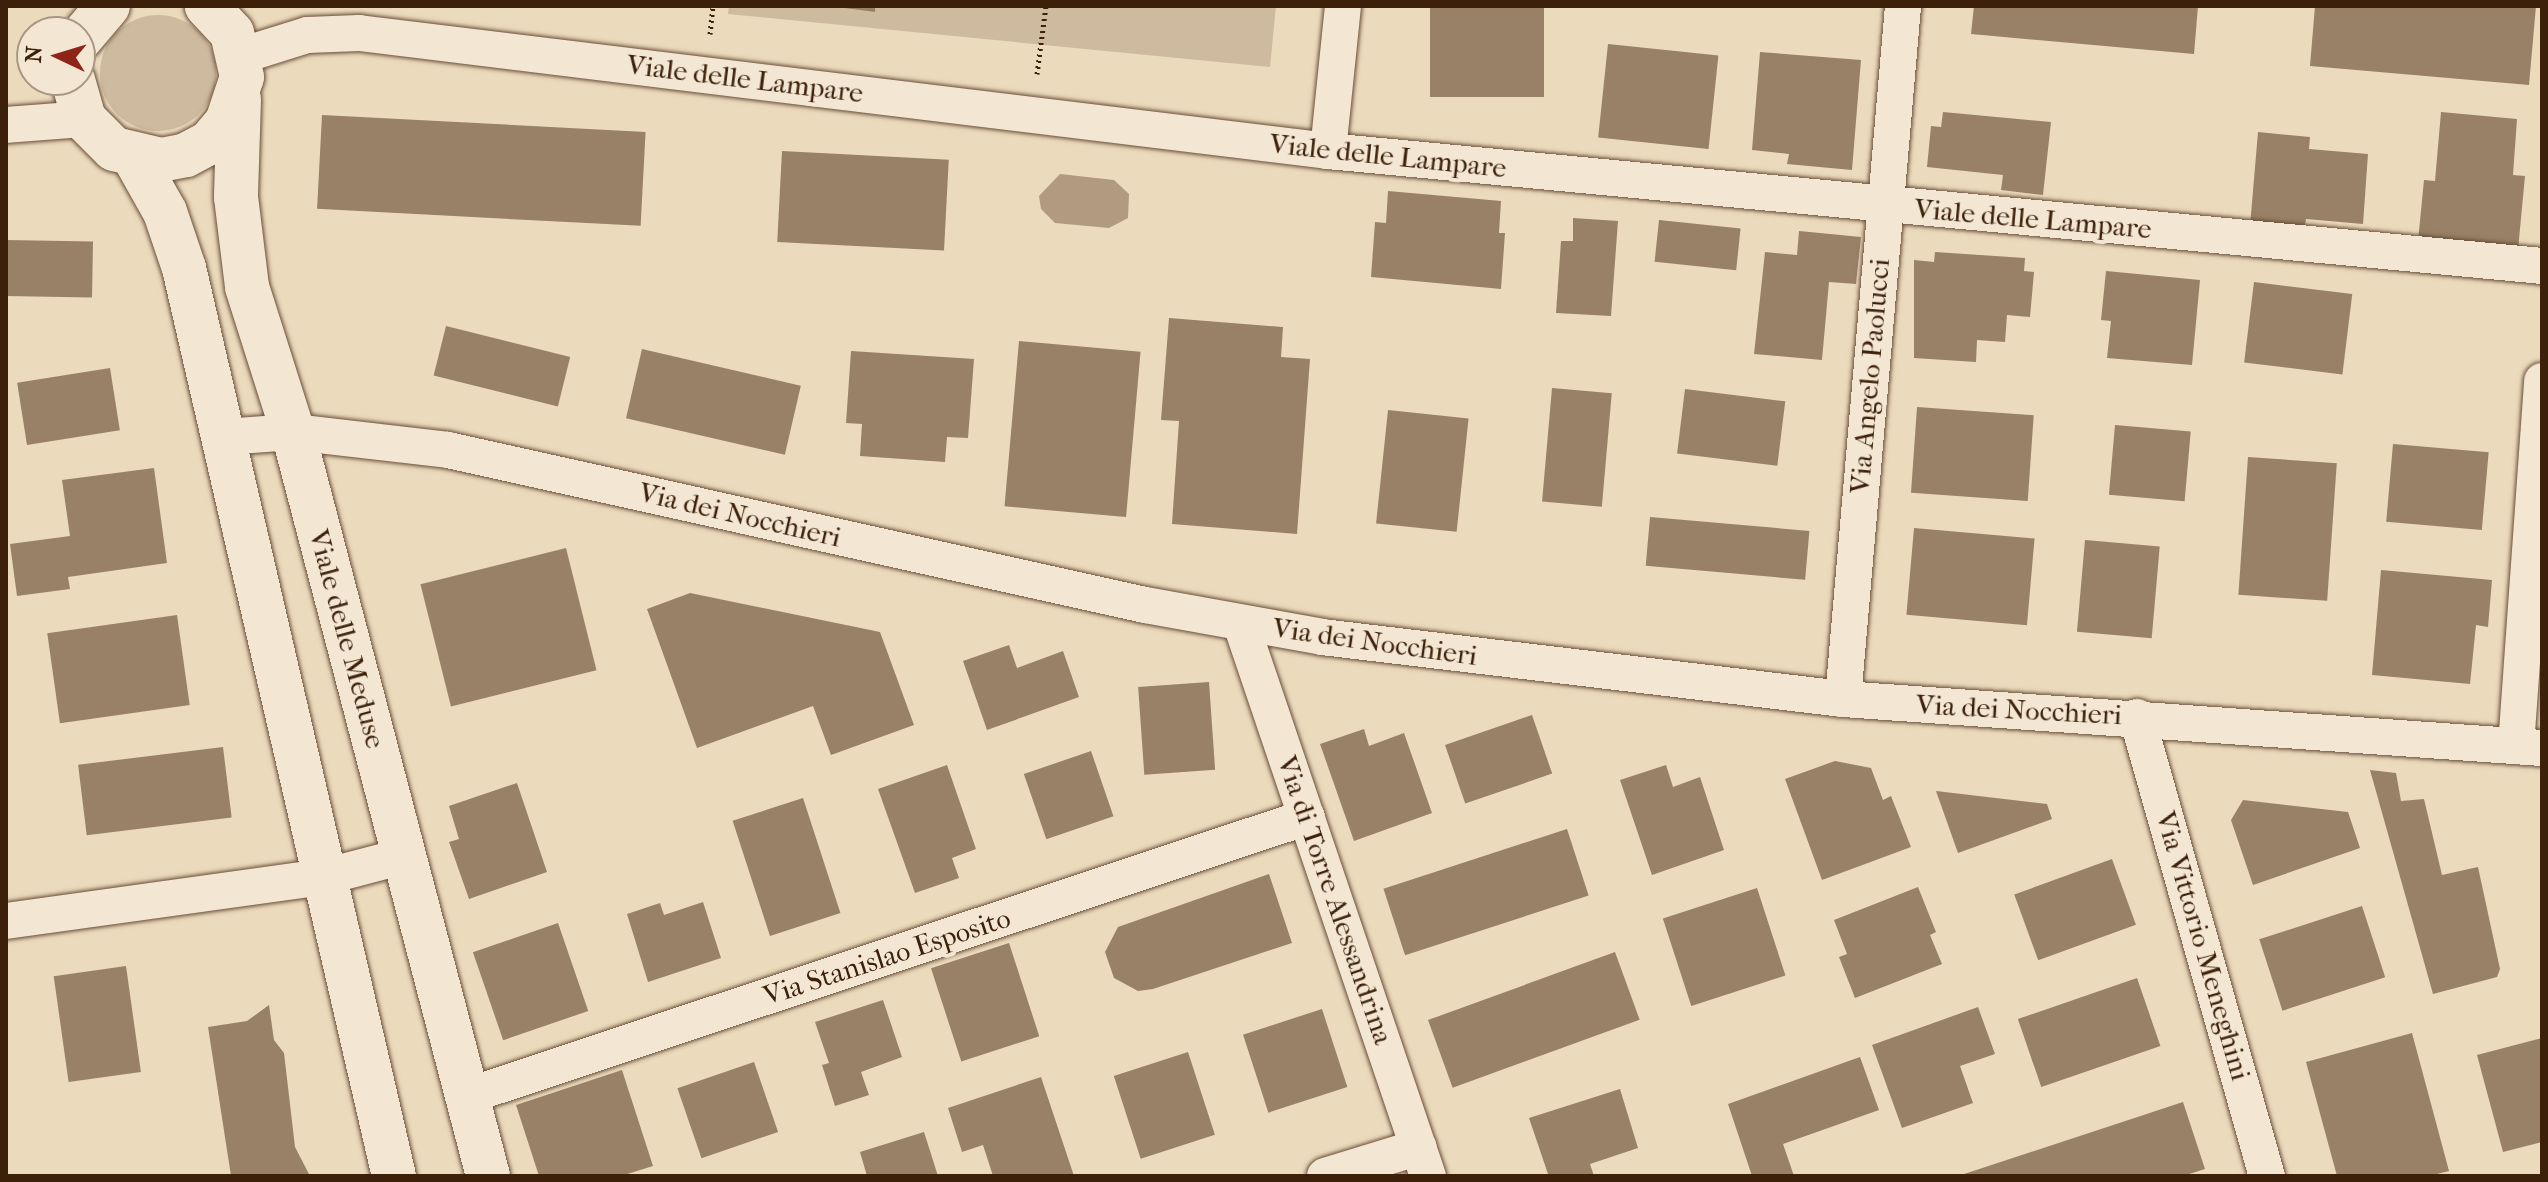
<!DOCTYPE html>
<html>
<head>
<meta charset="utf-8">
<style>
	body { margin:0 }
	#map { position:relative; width:2548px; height:1182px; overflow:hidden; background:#ecdabd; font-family:"IM FELL French Canon",serif }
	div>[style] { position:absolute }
	.green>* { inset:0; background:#ceba9f }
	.round { border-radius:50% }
	.water>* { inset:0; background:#b09b80 }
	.building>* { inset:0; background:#988167; transform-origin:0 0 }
	.path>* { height:5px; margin-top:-2.5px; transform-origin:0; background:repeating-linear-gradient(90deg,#3c200a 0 2px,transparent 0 6px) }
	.roads { filter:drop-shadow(0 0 2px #684e37) drop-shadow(0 0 2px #684e37) }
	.minor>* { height:36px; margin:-18px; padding:0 18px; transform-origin:18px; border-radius:18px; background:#f3e7d4 }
	.tertiary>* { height:44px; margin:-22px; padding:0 22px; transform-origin:22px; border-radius:22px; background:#f3e7d4 }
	span { translate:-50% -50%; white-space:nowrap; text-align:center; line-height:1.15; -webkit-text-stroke:8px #f3e7d4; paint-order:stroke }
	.street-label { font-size:28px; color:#3c200a }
	.frame { position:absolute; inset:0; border:8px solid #3c200a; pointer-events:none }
	.north { position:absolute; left:16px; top:16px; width:80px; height:80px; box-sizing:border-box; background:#f3e7d4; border:2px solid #aa9783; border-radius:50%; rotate:274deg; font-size:22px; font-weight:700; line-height:32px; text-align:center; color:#3c200a }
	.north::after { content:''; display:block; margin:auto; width:28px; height:36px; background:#8f2418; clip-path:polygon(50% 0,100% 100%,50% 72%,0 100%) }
</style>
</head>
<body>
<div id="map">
	<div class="green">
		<div style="clip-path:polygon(729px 6px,1276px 6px,1270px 67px,728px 14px)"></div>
		<div class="round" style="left:100px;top:15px;width:116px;height:116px"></div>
	</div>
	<div class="water">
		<div style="clip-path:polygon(1060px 174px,1114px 180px,1129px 194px,1128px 218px,1109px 228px,1055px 223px,1041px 209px,1039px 196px)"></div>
	</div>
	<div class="building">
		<div style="clip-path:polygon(830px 6px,875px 6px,875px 12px)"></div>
		<div style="left:1430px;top:6px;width:114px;height:91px"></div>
		<div style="clip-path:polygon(1974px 6px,2198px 6px,2194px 54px,1971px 34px)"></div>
		<div style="clip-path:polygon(2315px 6px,2536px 6px,2529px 85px,2310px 66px)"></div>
		<div style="left:1608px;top:44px;width:111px;height:94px;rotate:6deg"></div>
		<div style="clip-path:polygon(1760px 52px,1861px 60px,1852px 170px,1787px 164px,1789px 154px,1752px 150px)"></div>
		<div style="clip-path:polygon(1943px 112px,2051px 122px,2043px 195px,2001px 190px,2003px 175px,1927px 167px,1931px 126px,1941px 127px)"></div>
		<div style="clip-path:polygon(2441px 112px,2517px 119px,2513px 175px,2525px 176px,2518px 250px,2418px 241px,2424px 180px,2435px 181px)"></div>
		<div style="left:322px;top:115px;width:324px;height:94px;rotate:3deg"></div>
		<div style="clip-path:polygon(2258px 132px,2310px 137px,2309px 149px,2368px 154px,2363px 224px,2306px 219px,2304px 231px,2250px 226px)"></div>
		<div style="left:782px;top:151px;width:167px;height:91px;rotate:3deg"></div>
		<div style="clip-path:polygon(1388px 191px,1501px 201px,1499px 233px,1505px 233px,1501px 289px,1371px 277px,1375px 222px,1386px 223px)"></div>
		<div style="clip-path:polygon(1573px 218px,1618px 221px,1611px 316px,1556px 313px,1561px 241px,1573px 241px)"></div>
		<div style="left:1659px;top:220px;width:82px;height:42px;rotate:6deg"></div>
		<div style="clip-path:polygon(1799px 231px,1861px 237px,1856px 284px,1829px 282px,1822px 360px,1754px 354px,1765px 252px,1797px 255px)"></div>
		<div style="left:6px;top:240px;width:87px;height:56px;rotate:1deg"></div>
		<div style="clip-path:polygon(1935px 252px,2025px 258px,2024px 271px,2034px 272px,2030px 317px,2007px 315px,2005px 342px,1977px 340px,1976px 362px,1914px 358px,1914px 260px,1934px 262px)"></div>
		<div style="clip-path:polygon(2106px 271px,2200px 280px,2192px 365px,2107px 358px,2111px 321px,2101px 320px)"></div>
		<div style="left:2254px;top:282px;width:99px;height:81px;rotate:7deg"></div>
		<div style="clip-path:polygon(1169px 318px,1283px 327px,1281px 357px,1310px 359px,1297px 534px,1172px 524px,1179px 421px,1161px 420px)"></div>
		<div style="left:446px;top:326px;width:128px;height:51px;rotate:14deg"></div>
		<div style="left:1019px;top:341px;width:122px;height:166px;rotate:5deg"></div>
		<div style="left:642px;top:349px;width:163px;height:71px;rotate:13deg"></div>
		<div style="clip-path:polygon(851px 351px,974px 359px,968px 438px,947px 437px,945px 462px,860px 456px,862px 424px,846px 423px)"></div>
		<div style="left:110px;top:368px;width:63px;height:94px;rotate:81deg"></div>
		<div style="left:1552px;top:388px;width:60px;height:114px;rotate:5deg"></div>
		<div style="left:1685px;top:389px;width:101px;height:65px;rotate:7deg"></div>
		<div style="left:1917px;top:407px;width:117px;height:86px;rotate:4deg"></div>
		<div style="left:1388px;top:410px;width:81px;height:114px;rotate:6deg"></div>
		<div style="left:2115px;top:425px;width:76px;height:70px;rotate:5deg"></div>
		<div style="left:2393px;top:444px;width:96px;height:78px;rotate:5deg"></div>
		<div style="left:2248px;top:457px;width:89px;height:138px;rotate:4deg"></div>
		<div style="clip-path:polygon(154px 468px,167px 563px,68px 577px,70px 589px,17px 596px,10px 544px,70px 536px,62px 480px)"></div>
		<div style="left:1650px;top:517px;width:160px;height:49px;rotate:5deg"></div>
		<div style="left:1914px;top:528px;width:121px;height:87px;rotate:5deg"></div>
		<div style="left:2085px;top:540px;width:75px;height:92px;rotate:5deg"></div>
		<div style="left:566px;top:548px;width:126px;height:150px;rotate:76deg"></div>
		<div style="clip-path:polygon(2381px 570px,2492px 580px,2488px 627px,2476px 625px,2470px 684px,2372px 675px)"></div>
		<div style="clip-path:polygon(690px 593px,880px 632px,914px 725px,831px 755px,813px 706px,697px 748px,647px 609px)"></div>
		<div style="left:177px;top:615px;width:91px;height:131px;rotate:82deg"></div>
		<div style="clip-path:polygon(1009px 645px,1017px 668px,1063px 651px,1079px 697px,987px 730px,963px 661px)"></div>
		<div style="left:1209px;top:682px;width:88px;height:71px;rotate:86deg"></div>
		<div style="left:1532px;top:715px;width:62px;height:92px;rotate:71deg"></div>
		<div style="clip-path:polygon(1364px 729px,1369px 746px,1404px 733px,1432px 813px,1354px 841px,1320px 744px)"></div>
		<div style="left:223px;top:747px;width:71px;height:146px;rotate:83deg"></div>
		<div style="left:1091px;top:751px;width:69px;height:71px;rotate:71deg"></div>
		<div style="clip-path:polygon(1835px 761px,1871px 768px,1883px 800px,1891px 796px,1911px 847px,1822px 880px,1785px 779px)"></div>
		<div style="clip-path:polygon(947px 765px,976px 849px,952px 858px,959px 878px,915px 893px,878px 789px)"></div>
		<div style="clip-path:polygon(1666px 765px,1673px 787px,1700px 777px,1724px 850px,1652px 875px,1620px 780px)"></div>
		<div style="clip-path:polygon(2370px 770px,2396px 773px,2401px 801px,2424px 799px,2442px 875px,2478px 867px,2500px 969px,2497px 977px,2433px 994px)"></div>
		<div style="clip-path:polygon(517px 783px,547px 872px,469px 899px,449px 842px,459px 839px,449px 806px)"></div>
		<div style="clip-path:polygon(1936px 791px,2047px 804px,2052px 819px,1958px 853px)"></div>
		<div style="left:803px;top:798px;width:121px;height:74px;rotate:72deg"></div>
		<div style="clip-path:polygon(2243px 800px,2348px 812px,2360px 848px,2253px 885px,2231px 820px)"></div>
		<div style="left:1567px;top:829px;width:70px;height:193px;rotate:72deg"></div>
		<div style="left:2112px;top:859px;width:70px;height:104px;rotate:70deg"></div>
		<div style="clip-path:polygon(1269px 874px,1292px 943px,1153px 989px,1138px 991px,1114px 978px,1105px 952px,1118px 927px)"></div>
		<div style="clip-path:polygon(1918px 887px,1936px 932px,1930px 935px,1942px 964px,1855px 998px,1839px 957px,1847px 954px,1834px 920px)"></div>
		<div style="left:1757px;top:888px;width:92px;height:99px;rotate:72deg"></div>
		<div style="clip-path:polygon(703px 902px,721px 958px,648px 982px,627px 914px,660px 903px,664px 915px)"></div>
		<div style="left:2362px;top:906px;width:75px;height:108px;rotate:72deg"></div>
		<div style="left:558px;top:923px;width:93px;height:90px;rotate:71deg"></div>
		<div style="left:1009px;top:943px;width:98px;height:82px;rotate:72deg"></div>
		<div style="left:1615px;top:952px;width:72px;height:199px;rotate:70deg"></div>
		<div style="left:126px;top:966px;width:107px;height:73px;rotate:82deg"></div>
		<div style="left:2137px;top:978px;width:72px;height:126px;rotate:71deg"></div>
		<div style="clip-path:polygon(883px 1000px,902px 1057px,861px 1072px,869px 1095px,835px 1106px,822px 1065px,829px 1063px,815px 1022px)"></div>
		<div style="clip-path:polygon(269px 1005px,274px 1040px,284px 1053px,295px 1147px,310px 1176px,231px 1176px,208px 1027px,247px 1021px)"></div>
		<div style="clip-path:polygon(1978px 1007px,1995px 1054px,1960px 1066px,1973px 1103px,1902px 1128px,1872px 1045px)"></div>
		<div style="left:1322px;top:1009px;width:82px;height:83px;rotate:72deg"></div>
		<div style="clip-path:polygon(2412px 1033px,2449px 1171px,2429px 1176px,2337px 1176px,2306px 1062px)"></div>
		<div style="clip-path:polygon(2542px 1038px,2542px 1142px,2503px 1152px,2477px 1055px)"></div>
		<div style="left:1188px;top:1052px;width:87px;height:78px;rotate:72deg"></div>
		<div style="clip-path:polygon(1860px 1057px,1879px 1110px,1783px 1144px,1794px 1176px,1752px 1176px,1728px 1104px)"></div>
		<div style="left:754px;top:1062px;width:74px;height:81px;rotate:71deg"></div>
		<div style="clip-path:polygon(622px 1070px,653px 1166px,621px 1176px,539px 1176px,516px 1105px)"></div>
		<div style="clip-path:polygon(1041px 1077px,1074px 1176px,993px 1176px,983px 1145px,962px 1152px,948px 1108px)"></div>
		<div style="clip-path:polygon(1620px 1089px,1638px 1148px,1590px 1164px,1594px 1176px,1542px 1176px,1548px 1174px,1529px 1118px)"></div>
		<div style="clip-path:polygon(2183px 1102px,2205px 1169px,2183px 1176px,1958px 1176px)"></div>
		<div style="clip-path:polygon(924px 1132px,938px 1176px,867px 1176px,860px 1152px)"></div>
	</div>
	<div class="path">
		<div style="left:710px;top:34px;width:28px;rotate:-84deg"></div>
		<div style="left:1037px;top:74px;width:69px;rotate:-82.5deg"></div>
	</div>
	<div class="roads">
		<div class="minor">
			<div style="left:240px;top:56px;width:70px;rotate:-17.4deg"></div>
			<div style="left:307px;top:35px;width:52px;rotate:-2.2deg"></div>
			<div style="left:359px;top:33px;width:976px;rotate:6.94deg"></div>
			<div style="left:1328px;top:151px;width:1219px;rotate:5.41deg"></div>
			<div style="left:6px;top:125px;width:78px;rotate:-4.4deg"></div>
			<div style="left:1328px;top:151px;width:146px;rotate:-84.1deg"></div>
			<div style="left:224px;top:437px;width:69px;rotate:-4.1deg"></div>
			<div style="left:293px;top:432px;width:156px;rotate:6.6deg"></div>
			<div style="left:448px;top:450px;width:714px;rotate:12.54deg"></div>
			<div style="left:1145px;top:605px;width:180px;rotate:10.2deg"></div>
			<div style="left:1322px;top:637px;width:525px;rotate:6.79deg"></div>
			<div style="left:1843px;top:699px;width:701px;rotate:4.01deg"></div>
			<div style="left:1241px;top:624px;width:583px;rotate:71.29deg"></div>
			<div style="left:1843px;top:699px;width:696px;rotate:-85.05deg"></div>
			<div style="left:2137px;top:717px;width:477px;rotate:74.2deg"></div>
			<div style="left:2516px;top:746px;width:366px;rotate:-85.9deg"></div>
			<div style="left:6px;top:921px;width:321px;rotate:-7.9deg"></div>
			<div style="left:324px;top:877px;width:83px;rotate:-14.7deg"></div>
			<div style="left:467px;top:1096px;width:885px;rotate:-18.37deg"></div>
			<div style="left:1325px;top:1176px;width:98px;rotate:-17.1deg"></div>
		</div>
		<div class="tertiary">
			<div style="left:80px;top:39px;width:43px;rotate:-49.7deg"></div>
			<div style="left:73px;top:80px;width:41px;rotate:74.2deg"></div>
			<div style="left:84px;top:119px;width:42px;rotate:45deg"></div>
			<div style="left:114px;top:149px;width:48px;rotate:13.2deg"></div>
			<div style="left:161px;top:160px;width:25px;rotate:-11deg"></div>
			<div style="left:186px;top:155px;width:27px;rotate:-28deg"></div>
			<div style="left:210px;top:142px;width:26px;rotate:-50deg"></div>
			<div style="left:227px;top:122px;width:47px;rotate:-71.6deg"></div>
			<div style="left:242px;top:77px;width:45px;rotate:-102.8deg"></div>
			<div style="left:232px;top:33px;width:37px;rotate:-133deg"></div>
			<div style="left:239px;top:99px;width:98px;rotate:91.8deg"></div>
			<div style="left:236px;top:197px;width:91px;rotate:83deg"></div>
			<div style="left:247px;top:287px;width:152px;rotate:72.4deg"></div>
			<div style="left:293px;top:432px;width:769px;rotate:75.31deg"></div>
			<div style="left:134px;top:157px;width:63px;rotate:60.6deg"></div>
			<div style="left:165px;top:212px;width:59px;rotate:71.3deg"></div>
			<div style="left:184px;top:268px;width:932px;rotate:76.98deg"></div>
		</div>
	</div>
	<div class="street-label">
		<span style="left:745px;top:79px;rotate:7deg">Viale delle Lampare</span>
		<span style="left:1388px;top:156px;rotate:6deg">Viale delle Lampare</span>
		<span style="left:2033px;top:219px;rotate:5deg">Viale delle Lampare</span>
		<span style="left:1870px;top:376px;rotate:-85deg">Via Angelo Paolucci</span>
		<span style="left:740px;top:515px;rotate:13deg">Via dei Nocchieri</span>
		<span style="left:347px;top:639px;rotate:75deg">Viale delle Meduse</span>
		<span style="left:1375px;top:642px;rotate:8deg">Via dei Nocchieri</span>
		<span style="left:2019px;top:710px;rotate:3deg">Via dei Nocchieri</span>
		<span style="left:1335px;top:900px;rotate:71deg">Via di Torre Alessandrina</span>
		<span style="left:2203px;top:946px;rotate:74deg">Via Vittorio Meneghini</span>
		<span style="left:887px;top:957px;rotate:-18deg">Via Stanislao Esposito</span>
	</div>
	<div class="frame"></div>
	<div class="north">N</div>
</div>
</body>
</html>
